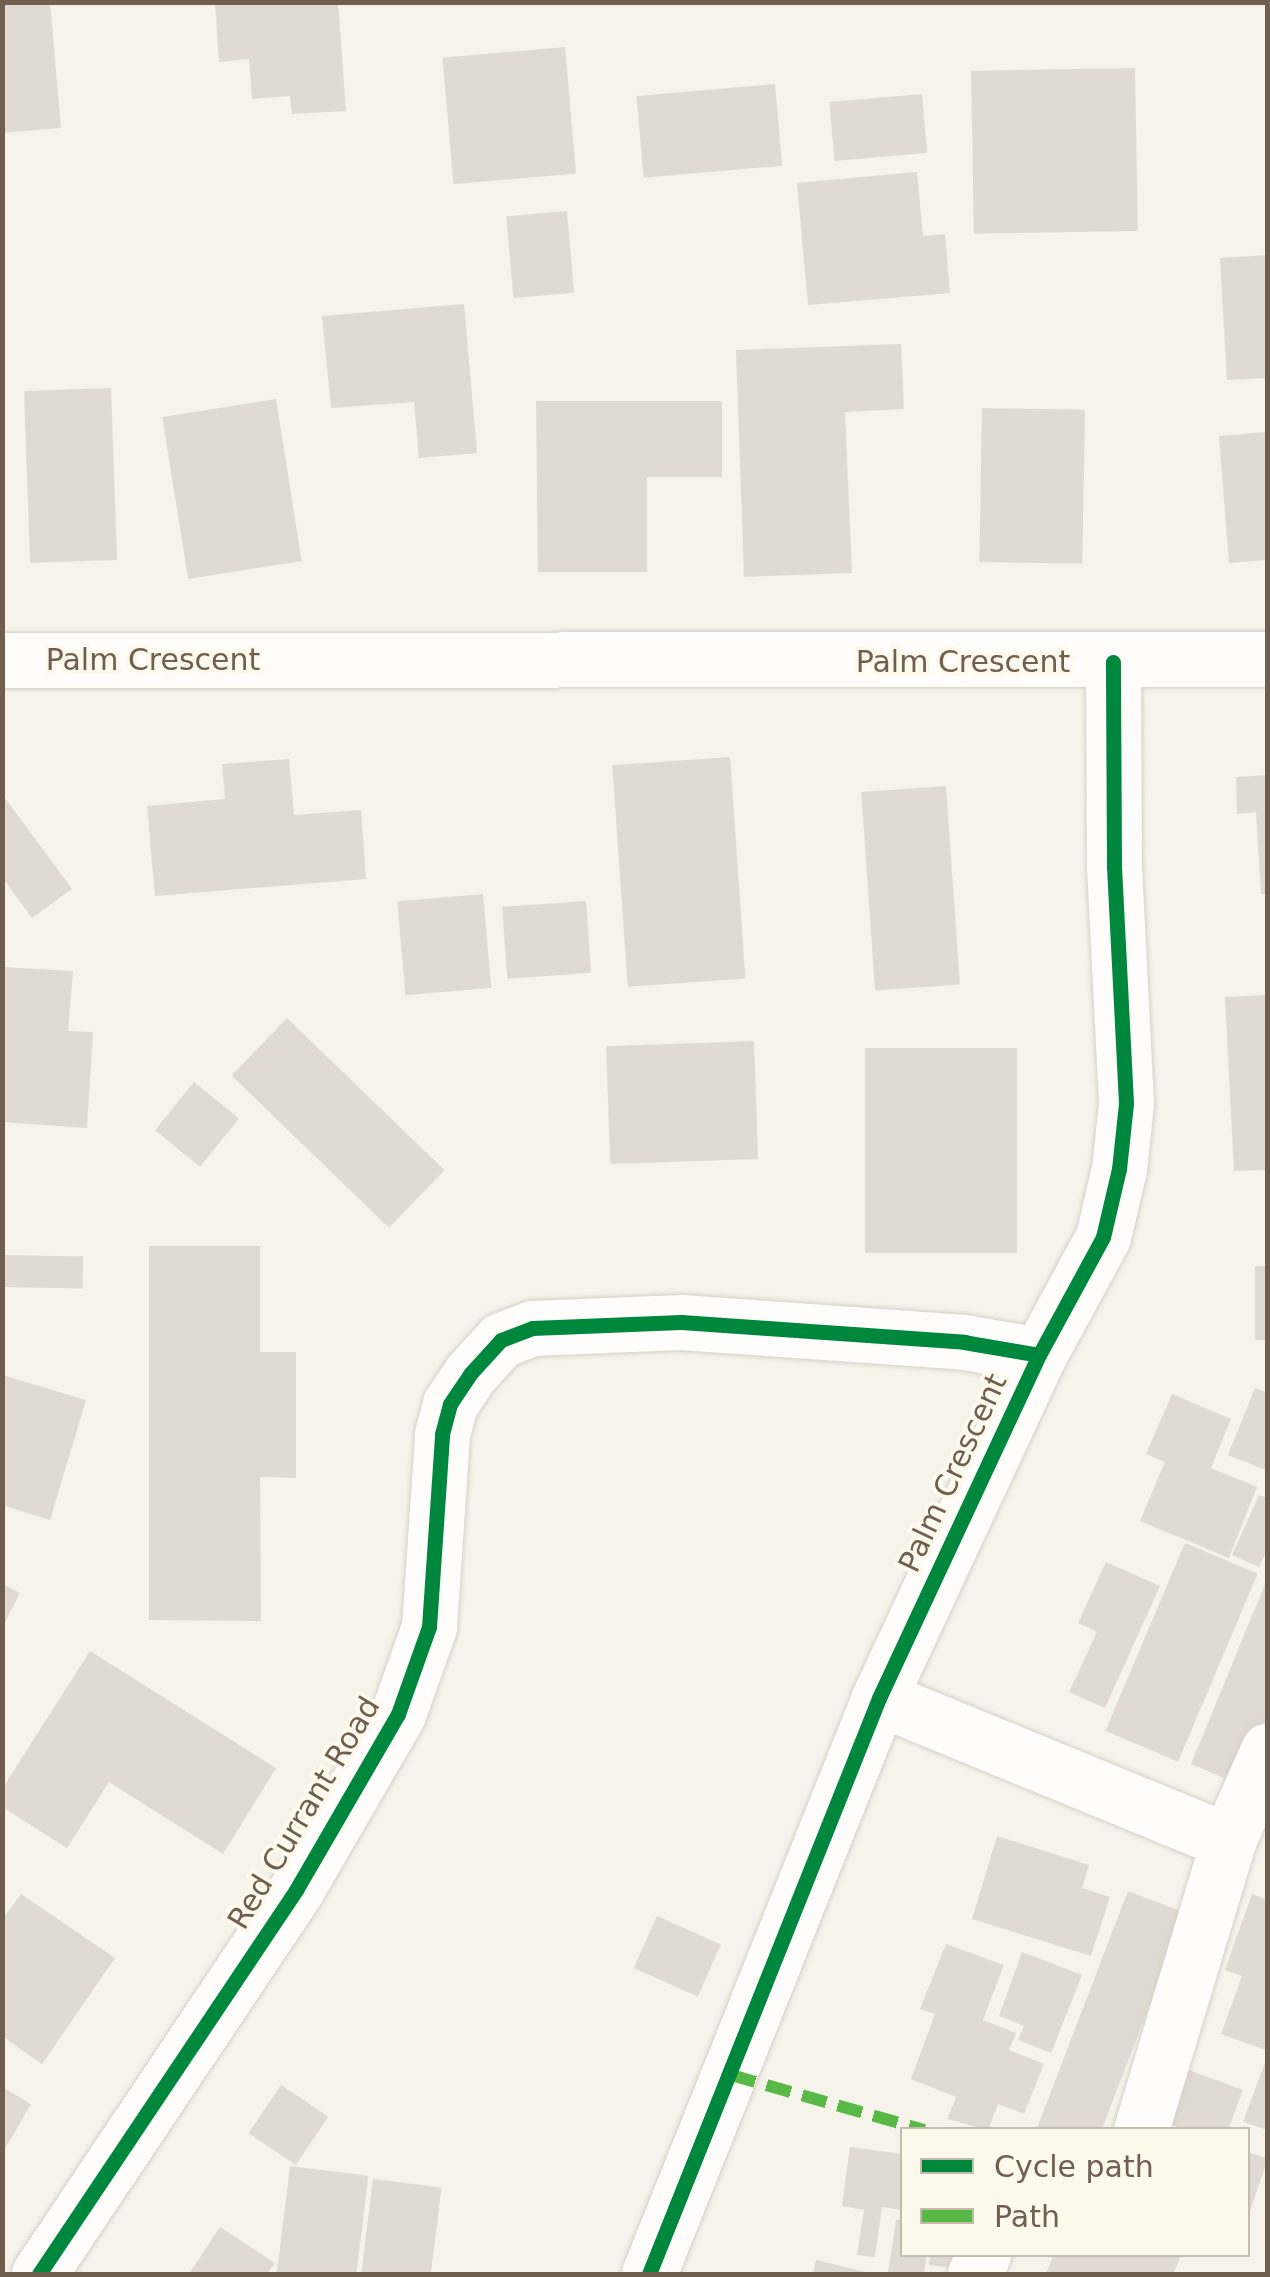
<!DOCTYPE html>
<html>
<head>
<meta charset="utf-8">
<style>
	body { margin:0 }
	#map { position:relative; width:1270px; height:2277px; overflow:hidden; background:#f6f3ea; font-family:"DejaVu Sans",sans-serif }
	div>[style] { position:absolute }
	.building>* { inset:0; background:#e1dad2; transform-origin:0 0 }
	.roads { filter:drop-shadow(0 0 2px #d5d0c8) drop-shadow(0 0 2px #d5d0c8) }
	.minor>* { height:55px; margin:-27.5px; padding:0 27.5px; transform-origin:27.5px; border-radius:27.5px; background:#fefdfc }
	.quiet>* { height:12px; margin-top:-6px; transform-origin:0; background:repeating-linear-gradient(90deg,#58b947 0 25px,transparent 0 37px) }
	.cycleway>* { height:15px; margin:-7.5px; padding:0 7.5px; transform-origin:7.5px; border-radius:7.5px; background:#00873e }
	span { translate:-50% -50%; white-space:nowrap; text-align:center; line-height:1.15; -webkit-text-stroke:8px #fdf9ec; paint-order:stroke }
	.street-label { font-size:30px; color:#705f4e }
	.frame { position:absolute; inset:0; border:5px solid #705f4e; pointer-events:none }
	.legend { position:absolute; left:900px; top:2127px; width:350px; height:130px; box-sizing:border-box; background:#fdf9ec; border:2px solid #c5bbad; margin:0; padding:12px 18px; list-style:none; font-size:30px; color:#705f4e }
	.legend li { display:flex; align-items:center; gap:20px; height:50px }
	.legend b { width:50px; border:2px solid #c5bbad }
</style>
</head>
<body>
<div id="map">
	<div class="building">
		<div style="clip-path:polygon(2px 2px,50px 2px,61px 128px,2px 133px)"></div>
		<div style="clip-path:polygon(215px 2px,338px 2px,346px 111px,292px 114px,290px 96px,252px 99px,249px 59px,219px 62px)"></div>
		<div style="left:565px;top:47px;width:127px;height:123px;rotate:85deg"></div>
		<div style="left:1135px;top:68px;width:163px;height:164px;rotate:89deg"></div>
		<div style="left:775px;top:84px;width:82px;height:139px;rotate:85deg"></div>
		<div style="left:922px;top:94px;width:59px;height:93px;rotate:85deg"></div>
		<div style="clip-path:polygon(917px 172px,923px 236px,945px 234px,950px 293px,808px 305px,797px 183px)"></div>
		<div style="left:567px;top:211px;width:82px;height:61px;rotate:85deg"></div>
		<div style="clip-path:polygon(1268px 255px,1268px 378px,1227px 380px,1220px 258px)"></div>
		<div style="clip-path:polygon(464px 304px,477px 453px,419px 458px,414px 402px,331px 408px,322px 316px)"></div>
		<div style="clip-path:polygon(901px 344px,904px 409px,845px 412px,852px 573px,744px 577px,736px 350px)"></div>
		<div style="left:111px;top:388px;width:172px;height:87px;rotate:88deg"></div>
		<div style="left:276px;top:399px;width:164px;height:115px;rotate:81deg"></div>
		<div style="clip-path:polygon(536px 401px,722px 401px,722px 477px,647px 477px,647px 572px,538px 572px)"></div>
		<div style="left:982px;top:408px;width:103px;height:154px;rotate:1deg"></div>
		<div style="clip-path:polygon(1268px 432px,1268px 560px,1229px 563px,1219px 436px)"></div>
		<div style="left:730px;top:757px;width:222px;height:118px;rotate:86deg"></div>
		<div style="clip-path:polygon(289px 759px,294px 815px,361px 810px,366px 879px,155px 896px,147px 806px,225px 799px,222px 764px)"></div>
		<div style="clip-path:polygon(1268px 775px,1268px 894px,1261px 894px,1256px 812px,1237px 814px,1236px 777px)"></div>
		<div style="left:946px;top:786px;width:199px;height:85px;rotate:86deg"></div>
		<div style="clip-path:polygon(2px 794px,72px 889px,32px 918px,2px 877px)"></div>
		<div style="left:483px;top:894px;width:94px;height:86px;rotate:85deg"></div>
		<div style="left:586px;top:901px;width:72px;height:84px;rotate:86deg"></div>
		<div style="clip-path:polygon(2px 967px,73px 971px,68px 1031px,93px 1032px,87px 1128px,2px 1122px)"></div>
		<div style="clip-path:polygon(1268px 995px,1268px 1170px,1234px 1171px,1225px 997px)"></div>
		<div style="left:287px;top:1018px;width:219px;height:80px;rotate:44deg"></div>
		<div style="left:754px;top:1041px;width:118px;height:148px;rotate:88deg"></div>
		<div style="left:865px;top:1048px;width:152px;height:205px"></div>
		<div style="left:194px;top:1082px;width:58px;height:62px;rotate:39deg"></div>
		<div style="clip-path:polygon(149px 1246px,260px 1246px,260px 1352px,296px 1352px,296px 1478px,260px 1477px,261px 1621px,149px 1620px)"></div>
		<div style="left:2px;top:1255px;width:81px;height:32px;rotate:1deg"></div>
		<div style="left:1255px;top:1266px;width:13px;height:74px"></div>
		<div style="clip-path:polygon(2px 1375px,86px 1400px,50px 1520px,2px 1505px)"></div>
		<div style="clip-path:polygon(1255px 1388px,1268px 1393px,1268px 1471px,1228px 1455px)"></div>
		<div style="clip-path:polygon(1172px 1394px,1231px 1419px,1211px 1468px,1257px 1487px,1229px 1558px,1140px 1521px,1165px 1462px,1146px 1454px)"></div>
		<div style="clip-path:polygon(1259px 1495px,1268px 1498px,1268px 1548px,1259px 1567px,1232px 1555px)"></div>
		<div style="left:1185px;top:1543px;width:79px;height:204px;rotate:23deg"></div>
		<div style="clip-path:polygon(1106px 1562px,1160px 1586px,1105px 1708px,1069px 1692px,1097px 1632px,1078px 1623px)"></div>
		<div style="clip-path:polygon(1268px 1577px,1268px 1732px,1245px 1787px,1191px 1764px)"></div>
		<div style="clip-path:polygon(2px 1584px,20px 1593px,2px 1628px)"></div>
		<div style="clip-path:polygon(90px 1651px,276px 1768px,223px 1854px,109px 1782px,67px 1848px,2px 1807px,2px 1789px)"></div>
		<div style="clip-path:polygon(997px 1836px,1089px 1865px,1082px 1888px,1110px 1897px,1091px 1956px,972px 1919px)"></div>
		<div style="left:1128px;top:1891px;width:61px;height:256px;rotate:21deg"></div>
		<div style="clip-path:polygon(21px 1894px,115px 1958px,42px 2064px,2px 2036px,2px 1920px)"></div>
		<div style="clip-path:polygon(1252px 1894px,1268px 1900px,1268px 2051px,1221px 2034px,1242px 1976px,1225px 1970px)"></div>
		<div style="left:657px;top:1916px;width:70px;height:57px;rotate:24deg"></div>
		<div style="clip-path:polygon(946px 1944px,1004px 1965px,983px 2020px,1016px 2033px,1009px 2050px,1044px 2064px,1024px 2114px,998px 2104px,988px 2130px,947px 2119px,956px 2097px,911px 2079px,935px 2014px,920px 2009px)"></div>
		<div style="clip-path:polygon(1022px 1952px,1082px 1975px,1051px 2053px,1018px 2040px,1024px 2026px,999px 2016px)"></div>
		<div style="clip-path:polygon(1267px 2057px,1268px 2057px,1268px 2130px,1243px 2122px)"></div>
		<div style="clip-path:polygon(1186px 2069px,1243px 2090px,1228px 2130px,1185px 2130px,1167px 2123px)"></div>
		<div style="left:281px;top:2085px;width:57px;height:58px;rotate:34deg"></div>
		<div style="clip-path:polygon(2px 2087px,31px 2104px,2px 2154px)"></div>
		<div style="clip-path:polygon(850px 2147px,902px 2154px,902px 2210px,882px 2207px,875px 2257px,857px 2255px,864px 2210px,842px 2206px)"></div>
		<div style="left:1248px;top:2152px;width:21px;height:102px;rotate:19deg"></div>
		<div style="left:290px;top:2166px;width:79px;height:109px;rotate:7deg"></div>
		<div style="left:373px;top:2179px;width:69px;height:95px;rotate:7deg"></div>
		<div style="clip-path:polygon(902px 2219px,902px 2254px,927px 2254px,924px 2274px,888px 2272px,896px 2220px)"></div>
		<div style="clip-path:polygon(220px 2227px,275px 2263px,267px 2274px,189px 2274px)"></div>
		<div style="clip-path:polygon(930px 2254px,955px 2254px,953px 2268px,929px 2265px)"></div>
		<div style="clip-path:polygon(1054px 2254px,1178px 2254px,1181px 2256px,1173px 2274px,1046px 2274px)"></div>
		<div style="clip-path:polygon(816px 2260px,870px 2273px,870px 2274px,813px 2274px)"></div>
	</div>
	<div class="roads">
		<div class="minor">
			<div style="left:2px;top:660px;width:1266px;rotate:-0.05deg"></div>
			<div style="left:879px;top:1698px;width:377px;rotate:22.3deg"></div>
			<div style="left:1141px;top:2130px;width:302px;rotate:-73.2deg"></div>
			<div style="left:1228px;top:1841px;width:99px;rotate:-66.3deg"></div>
			<div style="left:39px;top:2274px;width:462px;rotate:-56.2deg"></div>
			<div style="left:296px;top:1890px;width:203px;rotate:-59.9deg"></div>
			<div style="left:398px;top:1714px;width:92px;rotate:-70.4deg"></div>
			<div style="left:429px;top:1627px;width:193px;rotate:-86.1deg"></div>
			<div style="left:442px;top:1434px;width:31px;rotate:-75deg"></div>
			<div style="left:450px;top:1404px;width:36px;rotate:-56deg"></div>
			<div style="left:470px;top:1374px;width:46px;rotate:-47.6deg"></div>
			<div style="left:501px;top:1340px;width:33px;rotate:-21deg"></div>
			<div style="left:532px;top:1328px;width:149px;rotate:-2.3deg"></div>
			<div style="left:681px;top:1322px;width:284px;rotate:4deg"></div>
			<div style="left:964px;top:1342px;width:76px;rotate:9.8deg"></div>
			<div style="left:649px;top:2274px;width:620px;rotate:-68.23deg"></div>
			<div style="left:879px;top:1698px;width:378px;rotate:-65deg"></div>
			<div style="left:1039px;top:1355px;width:134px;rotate:-61.5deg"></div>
			<div style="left:1103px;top:1237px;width:70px;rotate:-76.8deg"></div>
			<div style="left:1119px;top:1169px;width:66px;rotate:-83.9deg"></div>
			<div style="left:1126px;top:1103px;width:237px;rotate:-92.9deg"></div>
			<div style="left:1114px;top:866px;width:204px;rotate:-90.3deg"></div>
			<div style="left:975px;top:2274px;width:22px;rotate:-68deg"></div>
		</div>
	</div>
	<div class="quiet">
		<div style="left:731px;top:2075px;width:201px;rotate:15.9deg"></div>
	</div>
	<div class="cycleway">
		<div style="left:39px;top:2274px;width:462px;rotate:-56.2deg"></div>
		<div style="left:296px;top:1890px;width:203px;rotate:-59.9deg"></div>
		<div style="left:398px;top:1714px;width:92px;rotate:-70.4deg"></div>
		<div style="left:429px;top:1627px;width:193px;rotate:-86.1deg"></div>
		<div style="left:442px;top:1434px;width:31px;rotate:-75deg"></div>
		<div style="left:450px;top:1404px;width:36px;rotate:-56deg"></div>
		<div style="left:470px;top:1374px;width:46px;rotate:-47.6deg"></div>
		<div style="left:501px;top:1340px;width:33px;rotate:-21deg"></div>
		<div style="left:532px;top:1328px;width:149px;rotate:-2.3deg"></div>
		<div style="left:681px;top:1322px;width:284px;rotate:4deg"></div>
		<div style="left:964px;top:1342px;width:76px;rotate:9.8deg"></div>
		<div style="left:649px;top:2274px;width:620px;rotate:-68.23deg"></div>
		<div style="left:879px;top:1698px;width:378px;rotate:-65deg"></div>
		<div style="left:1039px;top:1355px;width:134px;rotate:-61.5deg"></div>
		<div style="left:1103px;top:1237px;width:70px;rotate:-76.8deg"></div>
		<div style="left:1119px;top:1169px;width:66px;rotate:-83.9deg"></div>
		<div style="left:1126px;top:1103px;width:237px;rotate:-92.9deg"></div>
		<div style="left:1114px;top:866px;width:204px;rotate:-90.3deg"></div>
	</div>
	<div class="street-label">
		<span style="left:153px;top:660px">Palm Crescent</span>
		<span style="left:963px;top:662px">Palm Crescent</span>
		<span style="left:953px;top:1473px;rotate:-65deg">Palm Crescent</span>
		<span style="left:304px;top:1813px;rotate:-59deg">Red Currant Road</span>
	</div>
	<div class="frame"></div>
	<ul class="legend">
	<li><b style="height:12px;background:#00873e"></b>Cycle path</li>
	<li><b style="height:12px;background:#58b947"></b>Path</li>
	</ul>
</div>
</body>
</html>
